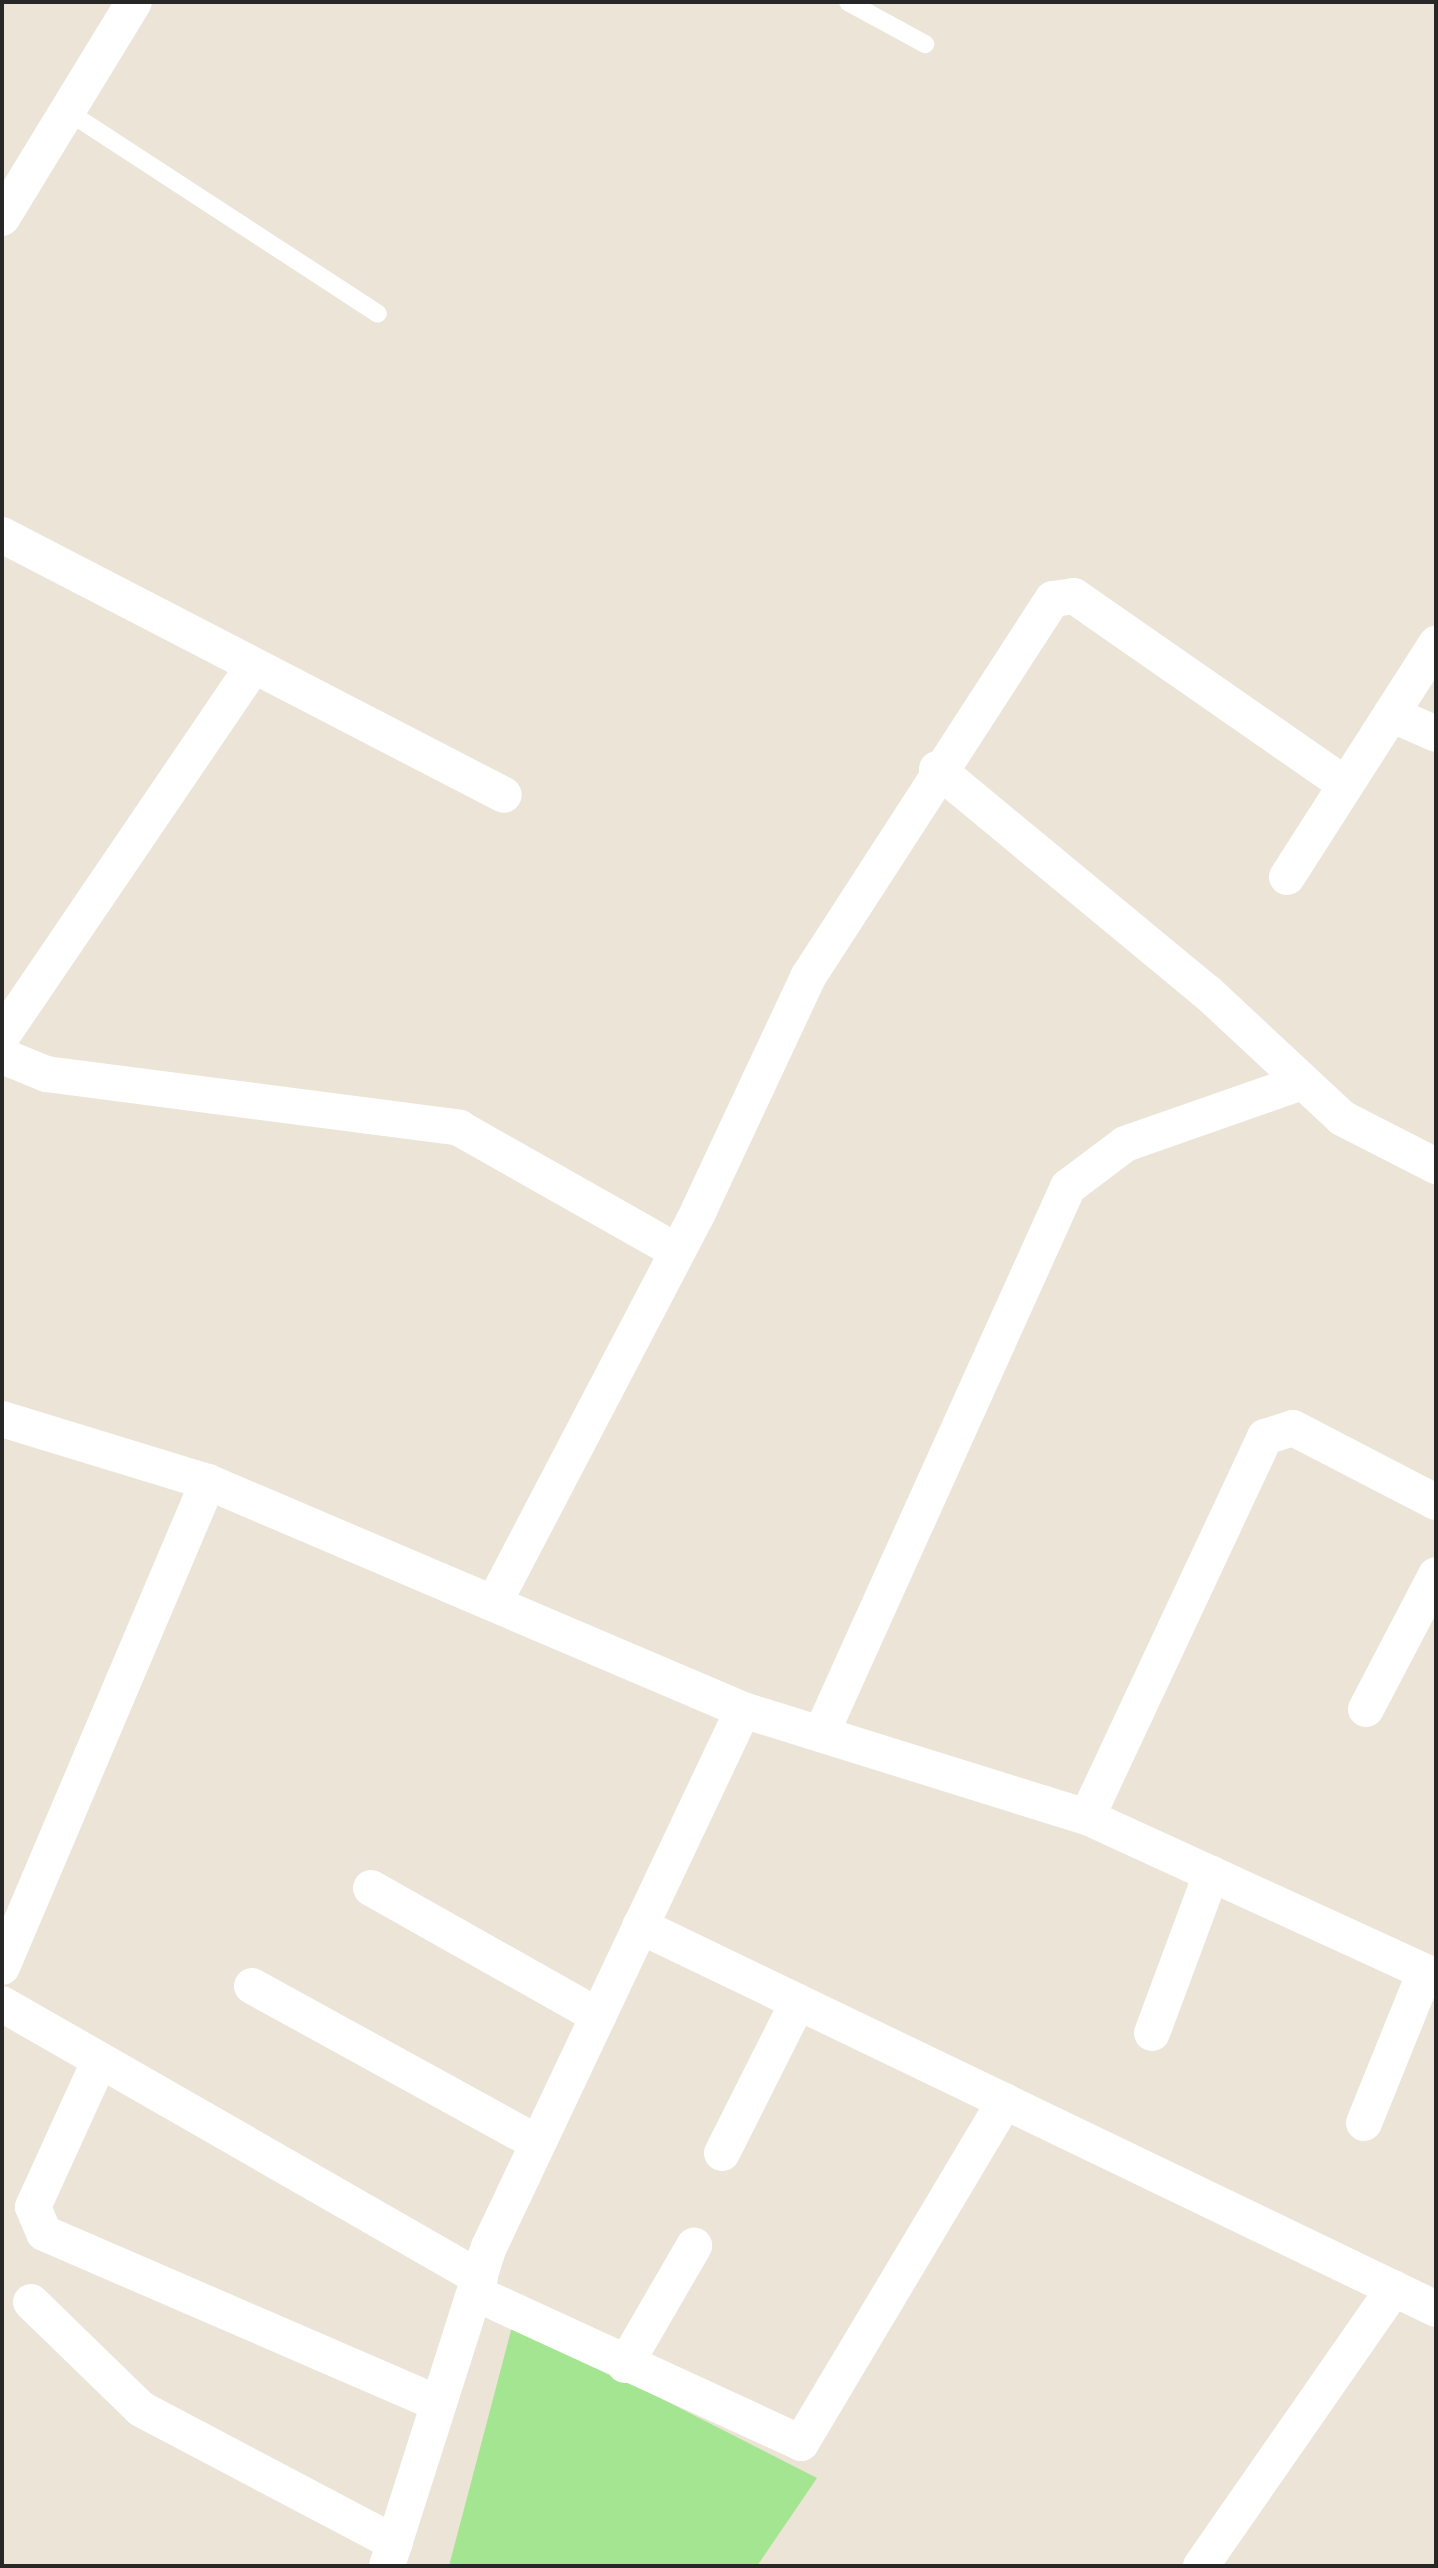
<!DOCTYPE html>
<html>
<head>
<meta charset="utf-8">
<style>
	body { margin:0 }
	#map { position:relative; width:1438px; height:2568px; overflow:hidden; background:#ebe4d7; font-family:Signika,sans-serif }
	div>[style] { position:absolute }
	.green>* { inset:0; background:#a3e590 }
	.lane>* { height:18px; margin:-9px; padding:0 9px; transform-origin:9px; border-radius:9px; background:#fff }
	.street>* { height:36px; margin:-18px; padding:0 18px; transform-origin:18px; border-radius:18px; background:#fff }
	span { translate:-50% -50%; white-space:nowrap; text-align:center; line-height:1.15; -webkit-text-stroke:7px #fff; paint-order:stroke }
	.frame { position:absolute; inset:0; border:4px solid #272727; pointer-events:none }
</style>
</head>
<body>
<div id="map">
	<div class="green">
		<div style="clip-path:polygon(513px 2323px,817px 2478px,757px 2566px,449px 2566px)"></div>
	</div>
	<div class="lane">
		<div style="left:848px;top:2px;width:88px;rotate:28.6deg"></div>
		<div style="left:67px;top:111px;width:371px;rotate:33.1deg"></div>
	</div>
	<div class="street">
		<div style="left:2px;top:218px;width:253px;rotate:-58.6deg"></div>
		<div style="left:2px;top:535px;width:565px;rotate:27.38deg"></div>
		<div style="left:1391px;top:714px;width:49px;rotate:24deg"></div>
		<div style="left:937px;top:769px;width:350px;rotate:39.6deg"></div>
		<div style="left:1207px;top:992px;width:185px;rotate:43deg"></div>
		<div style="left:1342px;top:1118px;width:106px;rotate:27.1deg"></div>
		<div style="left:1287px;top:877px;width:277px;rotate:-57.4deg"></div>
		<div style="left:2px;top:1036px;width:443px;rotate:-55.8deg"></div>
		<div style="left:2px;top:1056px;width:48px;rotate:22.2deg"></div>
		<div style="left:46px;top:1074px;width:417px;rotate:7.4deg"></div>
		<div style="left:459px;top:1128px;width:249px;rotate:29.5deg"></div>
		<div style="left:2px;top:1419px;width:215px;rotate:17deg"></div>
		<div style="left:208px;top:1482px;width:582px;rotate:23.08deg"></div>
		<div style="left:743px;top:1710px;width:360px;rotate:17.3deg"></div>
		<div style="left:1087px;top:1817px;width:384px;rotate:24.6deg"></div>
		<div style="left:496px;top:1599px;width:439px;rotate:-62.4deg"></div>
		<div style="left:699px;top:1210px;width:257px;rotate:-64.9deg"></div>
		<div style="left:808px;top:977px;width:450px;rotate:-57.1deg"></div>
		<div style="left:1053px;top:599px;width:21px;rotate:-8deg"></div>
		<div style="left:1074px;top:596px;width:330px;rotate:34.8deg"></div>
		<div style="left:1366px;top:1709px;width:151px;rotate:-62.4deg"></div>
		<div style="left:821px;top:1734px;width:600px;rotate:-65.7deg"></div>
		<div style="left:1068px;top:1187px;width:71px;rotate:-37deg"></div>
		<div style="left:1125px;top:1144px;width:188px;rotate:-19.3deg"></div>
		<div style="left:1087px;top:1817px;width:420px;rotate:-64.9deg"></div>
		<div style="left:1265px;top:1437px;width:29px;rotate:-18deg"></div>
		<div style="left:1293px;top:1428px;width:161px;rotate:27.4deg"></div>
		<div style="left:371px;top:1888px;width:261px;rotate:29.4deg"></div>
		<div style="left:640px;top:1926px;width:883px;rotate:25.69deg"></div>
		<div style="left:2px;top:1967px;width:527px;rotate:-66.99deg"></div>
		<div style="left:252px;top:1986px;width:326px;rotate:28.8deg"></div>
		<div style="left:2px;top:2004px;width:551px;rotate:29.82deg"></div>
		<div style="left:1152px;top:2033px;width:170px;rotate:-69.6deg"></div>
		<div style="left:99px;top:2062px;width:159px;rotate:114.5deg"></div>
		<div style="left:33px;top:2207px;width:28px;rotate:67deg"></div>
		<div style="left:44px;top:2233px;width:430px;rotate:23.4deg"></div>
		<div style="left:1364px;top:2123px;width:163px;rotate:-68deg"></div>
		<div style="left:722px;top:2153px;width:169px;rotate:-63.3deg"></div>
		<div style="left:475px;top:2293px;width:359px;rotate:24.7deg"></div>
		<div style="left:801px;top:2443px;width:398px;rotate:-59.2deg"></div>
		<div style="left:31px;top:2302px;width:153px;rotate:44.2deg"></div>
		<div style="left:141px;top:2409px;width:287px;rotate:27.8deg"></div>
		<div style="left:625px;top:2365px;width:138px;rotate:-59.9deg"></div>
		<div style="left:387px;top:2566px;width:335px;rotate:-72.3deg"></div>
		<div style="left:489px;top:2247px;width:594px;rotate:-64.69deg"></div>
		<div style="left:1201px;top:2566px;width:338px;rotate:-55.2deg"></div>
	</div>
	<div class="frame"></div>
</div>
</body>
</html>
